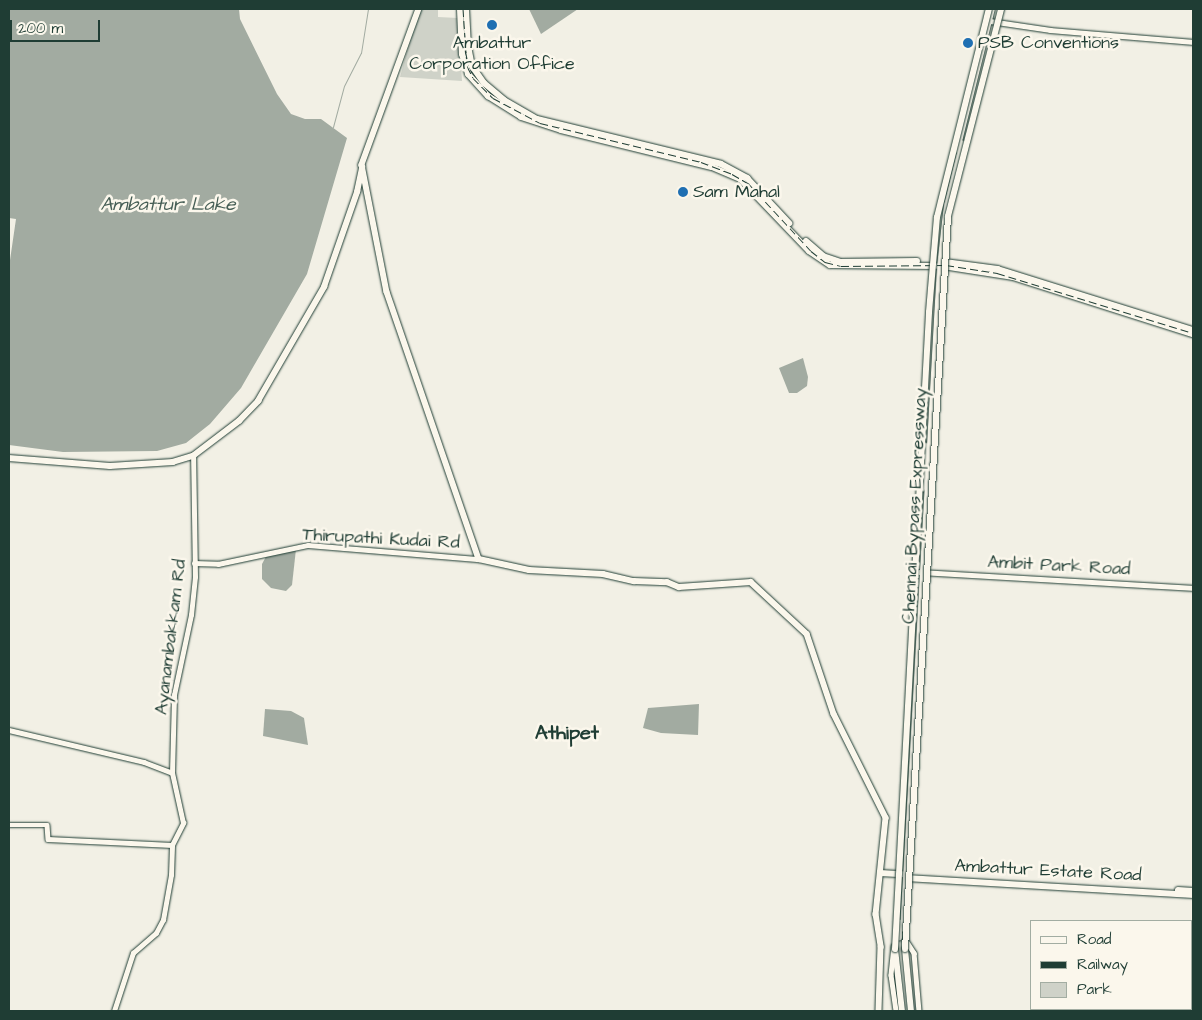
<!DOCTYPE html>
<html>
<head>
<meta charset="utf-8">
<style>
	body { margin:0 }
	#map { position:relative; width:1202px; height:1020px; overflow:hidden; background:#f2f0e5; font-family:"Architects Daughter",sans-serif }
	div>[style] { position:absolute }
	.green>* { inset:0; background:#cfd2c8 }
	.water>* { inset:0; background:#a2aba1 }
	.stream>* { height:1px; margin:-0.5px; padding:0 0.5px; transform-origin:0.5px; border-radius:0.5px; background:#a2aba1 }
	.roads { filter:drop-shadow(0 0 1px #1f3d34) drop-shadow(0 0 1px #1f3d34) }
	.minor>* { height:4.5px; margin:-2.25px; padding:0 2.25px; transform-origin:2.25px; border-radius:2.25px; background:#fbf7ec }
	.major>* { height:5.5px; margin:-2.75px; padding:0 2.75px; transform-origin:2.75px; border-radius:2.75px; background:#fbf7ec }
	.highway>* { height:6px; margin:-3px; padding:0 3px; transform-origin:3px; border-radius:3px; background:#fbf7ec }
	.rail>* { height:1px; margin-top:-0.5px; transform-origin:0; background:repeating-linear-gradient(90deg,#1f3d34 0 8px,transparent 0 12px) }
	.bridges { filter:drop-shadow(0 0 1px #1f3d34) drop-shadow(0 0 1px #1f3d34) }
	.highway-bridge>* { height:6px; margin:-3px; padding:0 3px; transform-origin:3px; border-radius:3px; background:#fbf7ec }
	.dots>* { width:14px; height:14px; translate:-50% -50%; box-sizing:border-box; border:2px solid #fbf7ec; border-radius:50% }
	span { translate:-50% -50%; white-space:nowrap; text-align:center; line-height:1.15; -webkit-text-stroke:5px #fbf7ec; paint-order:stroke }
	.poi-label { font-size:18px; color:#1f3d34 }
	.left { translate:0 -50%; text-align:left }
	.street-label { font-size:18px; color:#1f3d34 }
	.water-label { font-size:19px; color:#465e55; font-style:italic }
	.quarter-label { font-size:20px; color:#1f3d34; font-weight:700 }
	.frame { position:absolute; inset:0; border:10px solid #1f3d34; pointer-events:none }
	.legend { position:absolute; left:1030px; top:920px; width:162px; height:90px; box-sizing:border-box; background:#fbf7ec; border:1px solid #a3ada2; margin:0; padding:6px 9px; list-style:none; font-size:15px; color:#1f3d34 }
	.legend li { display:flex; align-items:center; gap:10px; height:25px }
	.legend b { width:25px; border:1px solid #a3ada2 }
	.scale { position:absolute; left:10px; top:20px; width:90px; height:22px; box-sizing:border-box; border:2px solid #1f3d34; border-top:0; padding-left:6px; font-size:15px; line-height:18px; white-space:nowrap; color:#1f3d34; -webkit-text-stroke:4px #fbf7ec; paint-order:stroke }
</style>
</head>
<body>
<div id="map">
	<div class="green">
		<div style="clip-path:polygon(422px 9px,438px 9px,438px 17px,458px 18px,462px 81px,400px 77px,416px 18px)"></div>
	</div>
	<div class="water">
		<div style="clip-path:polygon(9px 9px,239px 9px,240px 19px,277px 94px,291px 114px,305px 119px,321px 119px,347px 138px,307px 274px,241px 388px,210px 424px,186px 443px,157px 451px,63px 452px,9px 445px,9px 267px,16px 219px,9px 218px)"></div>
		<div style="clip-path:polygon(529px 9px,578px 9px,541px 34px)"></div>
		<div style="clip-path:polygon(803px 358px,808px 377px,807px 386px,797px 393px,789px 393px,779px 368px)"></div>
		<div style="clip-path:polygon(296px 549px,292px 585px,286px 591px,271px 588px,262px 579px,262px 564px,268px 553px)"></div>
		<div style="clip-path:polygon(699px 704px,698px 735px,661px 733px,643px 728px,648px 708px)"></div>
		<div style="clip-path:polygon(265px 709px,291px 711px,304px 718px,308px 745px,263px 736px)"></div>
	</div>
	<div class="stream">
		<div style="left:333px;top:127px;width:42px;rotate:-75deg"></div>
		<div style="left:344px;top:86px;width:37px;rotate:-63deg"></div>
		<div style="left:361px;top:53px;width:45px;rotate:-81deg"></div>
	</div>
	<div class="roads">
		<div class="minor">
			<div style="left:990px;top:21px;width:61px;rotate:8.5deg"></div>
			<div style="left:1050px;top:30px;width:144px;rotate:4.8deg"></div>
			<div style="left:194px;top:563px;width:24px;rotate:2deg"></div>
			<div style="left:218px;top:564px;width:92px;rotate:-11.9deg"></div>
			<div style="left:308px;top:545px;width:172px;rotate:4.7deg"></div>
			<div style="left:918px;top:572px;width:275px;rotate:3.3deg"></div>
			<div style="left:9px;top:730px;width:139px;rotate:13.3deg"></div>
			<div style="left:144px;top:762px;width:30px;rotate:21deg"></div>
			<div style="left:9px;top:825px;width:38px"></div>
			<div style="left:47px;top:825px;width:14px;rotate:86deg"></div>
			<div style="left:48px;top:839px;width:124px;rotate:2.8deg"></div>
			<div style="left:905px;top:939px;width:17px;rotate:57deg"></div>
			<div style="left:914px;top:953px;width:58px;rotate:85.1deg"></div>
			<div style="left:894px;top:946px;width:29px;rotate:96deg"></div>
			<div style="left:891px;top:975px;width:36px;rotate:82deg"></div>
			<div style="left:114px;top:1011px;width:61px;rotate:-71.9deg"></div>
			<div style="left:133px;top:953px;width:30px;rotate:-41deg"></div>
			<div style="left:156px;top:933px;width:15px;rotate:-62deg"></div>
			<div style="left:163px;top:920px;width:46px;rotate:-79.9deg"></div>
			<div style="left:171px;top:875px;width:30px;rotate:-88deg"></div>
			<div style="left:172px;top:845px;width:25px;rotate:-63deg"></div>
			<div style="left:183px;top:823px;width:51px;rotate:-102.4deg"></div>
			<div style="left:172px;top:773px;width:78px;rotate:-88.5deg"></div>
			<div style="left:174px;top:695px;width:82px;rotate:-78deg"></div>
			<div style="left:191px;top:615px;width:38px;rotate:-84deg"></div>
			<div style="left:195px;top:577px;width:121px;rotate:-90.9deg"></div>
		</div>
		<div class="major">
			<div style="left:419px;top:9px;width:166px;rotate:110.1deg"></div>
			<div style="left:362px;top:165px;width:129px;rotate:78.9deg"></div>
			<div style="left:387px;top:292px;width:282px;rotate:71deg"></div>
			<div style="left:479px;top:559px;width:51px;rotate:12.4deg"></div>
			<div style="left:529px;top:570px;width:74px;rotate:3.1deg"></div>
			<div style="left:603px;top:574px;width:32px;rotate:13deg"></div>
			<div style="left:634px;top:581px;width:33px;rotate:2deg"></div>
			<div style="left:667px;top:582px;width:13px;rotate:23deg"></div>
			<div style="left:679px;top:587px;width:72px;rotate:-4deg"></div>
			<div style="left:751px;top:582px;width:76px;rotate:42.9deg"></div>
			<div style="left:807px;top:634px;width:84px;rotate:71.4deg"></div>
			<div style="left:834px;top:714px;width:116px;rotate:63.4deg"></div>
			<div style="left:886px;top:818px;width:97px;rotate:95.9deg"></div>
			<div style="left:876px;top:914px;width:33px;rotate:81deg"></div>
			<div style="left:881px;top:947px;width:64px;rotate:91.8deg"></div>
			<div style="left:957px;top:150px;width:145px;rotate:-76.1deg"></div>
			<div style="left:945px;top:262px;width:53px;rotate:7.5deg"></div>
			<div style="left:998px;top:269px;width:204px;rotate:17.4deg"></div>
			<div style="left:943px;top:266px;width:71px;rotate:8.9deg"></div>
			<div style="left:1013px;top:277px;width:189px;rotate:17.6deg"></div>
			<div style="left:9px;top:458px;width:101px;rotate:4.5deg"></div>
			<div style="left:110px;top:466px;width:63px;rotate:-3.6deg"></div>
			<div style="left:173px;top:462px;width:21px;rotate:-17deg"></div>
			<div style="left:193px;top:456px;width:58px;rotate:-37.3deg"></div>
			<div style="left:239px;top:421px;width:28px;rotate:-46deg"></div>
			<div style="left:258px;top:401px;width:132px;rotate:-59.9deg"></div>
			<div style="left:324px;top:287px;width:101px;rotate:-70.8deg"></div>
			<div style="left:357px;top:192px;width:25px;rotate:-78deg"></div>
			<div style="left:922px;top:489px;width:43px;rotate:-86deg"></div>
			<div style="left:880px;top:873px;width:22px;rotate:3deg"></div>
			<div style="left:906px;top:878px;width:288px;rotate:3.4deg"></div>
			<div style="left:1178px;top:890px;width:15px;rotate:4deg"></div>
			<div style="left:903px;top:929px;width:664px;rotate:-86.81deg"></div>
			<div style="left:940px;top:266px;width:61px;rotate:-83.5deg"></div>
			<div style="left:947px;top:205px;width:63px;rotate:-76.2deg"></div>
			<div style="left:899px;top:938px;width:15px;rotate:-90deg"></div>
		</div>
		<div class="highway">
			<div style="left:460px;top:9px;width:45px;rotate:87.5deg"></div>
			<div style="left:462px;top:54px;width:21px;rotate:73deg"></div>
			<div style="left:468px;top:74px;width:30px;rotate:48deg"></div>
			<div style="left:488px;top:96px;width:39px;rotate:32deg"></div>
			<div style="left:521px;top:117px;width:42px;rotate:18deg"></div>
			<div style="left:561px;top:130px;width:155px;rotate:13.8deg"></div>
			<div style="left:712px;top:167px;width:30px;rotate:23deg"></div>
			<div style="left:740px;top:179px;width:100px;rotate:46.2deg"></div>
			<div style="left:809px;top:251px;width:25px;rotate:34deg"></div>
			<div style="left:830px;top:265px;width:105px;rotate:0.5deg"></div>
			<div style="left:466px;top:9px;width:37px;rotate:87deg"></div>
			<div style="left:468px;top:46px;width:20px;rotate:79deg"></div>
			<div style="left:472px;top:66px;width:21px;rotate:55deg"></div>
			<div style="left:484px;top:83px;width:26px;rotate:40deg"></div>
			<div style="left:504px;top:100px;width:38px;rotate:30deg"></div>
			<div style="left:537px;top:119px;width:189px;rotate:13.7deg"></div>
			<div style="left:721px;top:164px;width:30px;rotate:28deg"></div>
			<div style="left:747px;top:178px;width:62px;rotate:47deg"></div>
			<div style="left:806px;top:241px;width:23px;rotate:41deg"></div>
			<div style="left:823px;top:256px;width:18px;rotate:19deg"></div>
			<div style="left:840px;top:262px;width:77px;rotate:-0.7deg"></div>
			<div style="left:895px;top:949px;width:62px;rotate:83.6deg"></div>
			<div style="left:905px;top:949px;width:62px;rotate:84.5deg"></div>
		</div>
	</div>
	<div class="rail">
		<div style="left:463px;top:9px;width:57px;rotate:86deg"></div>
		<div style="left:467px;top:66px;width:13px;rotate:63deg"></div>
		<div style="left:473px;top:78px;width:28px;rotate:45deg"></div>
		<div style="left:493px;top:98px;width:53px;rotate:28deg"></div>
		<div style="left:540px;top:123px;width:166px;rotate:13.6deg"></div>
		<div style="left:701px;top:162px;width:33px;rotate:21deg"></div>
		<div style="left:732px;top:174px;width:20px;rotate:30deg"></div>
		<div style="left:749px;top:184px;width:91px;rotate:47.2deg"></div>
		<div style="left:811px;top:251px;width:18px;rotate:38deg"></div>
		<div style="left:825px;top:262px;width:16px;rotate:14deg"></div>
		<div style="left:841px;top:266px;width:105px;rotate:-0.5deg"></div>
		<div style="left:946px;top:265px;width:52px;rotate:8.9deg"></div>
		<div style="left:997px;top:273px;width:205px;rotate:17deg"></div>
	</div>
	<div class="bridges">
		<div class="highway-bridge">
			<div style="left:895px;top:949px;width:638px;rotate:-86.94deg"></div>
			<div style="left:929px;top:312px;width:95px;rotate:-85.2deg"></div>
			<div style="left:937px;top:217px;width:214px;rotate:-76deg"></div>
			<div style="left:905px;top:949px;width:734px;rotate:-86.64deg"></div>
			<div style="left:948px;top:216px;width:214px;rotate:-75.6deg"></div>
		</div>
	</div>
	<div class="dots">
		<div style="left:492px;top:25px;background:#1f6fb2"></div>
		<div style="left:968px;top:43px;background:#1f6fb2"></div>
		<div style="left:683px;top:192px;background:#1f6fb2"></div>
	</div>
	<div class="poi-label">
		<span class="left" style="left:978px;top:43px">PSB Conventions</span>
		<span style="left:492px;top:54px">Ambattur<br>Corporation Office</span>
		<span class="left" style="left:693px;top:192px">Sam Mahal</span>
	</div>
	<div class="street-label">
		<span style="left:915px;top:506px;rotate:-87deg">Chennai Bypass Expressway</span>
		<span style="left:381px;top:539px;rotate:3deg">Thirupathi Kudai Rd</span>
		<span style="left:1059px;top:566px;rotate:3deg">Ambit Park Road</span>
		<span style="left:171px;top:637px;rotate:-83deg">Ayanambakkam Rd</span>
		<span style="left:1048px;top:871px;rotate:3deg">Ambattur Estate Road</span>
	</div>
	<div class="water-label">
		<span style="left:168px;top:205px">Ambattur Lake</span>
	</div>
	<div class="quarter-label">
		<span style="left:567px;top:733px">Athipet</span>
	</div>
	<div class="frame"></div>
	<ul class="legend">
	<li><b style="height:6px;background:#fbf7ec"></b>Road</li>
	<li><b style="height:6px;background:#1f3d34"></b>Railway</li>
	<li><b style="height:14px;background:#cfd2c8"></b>Park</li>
	</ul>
	<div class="scale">200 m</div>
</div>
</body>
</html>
